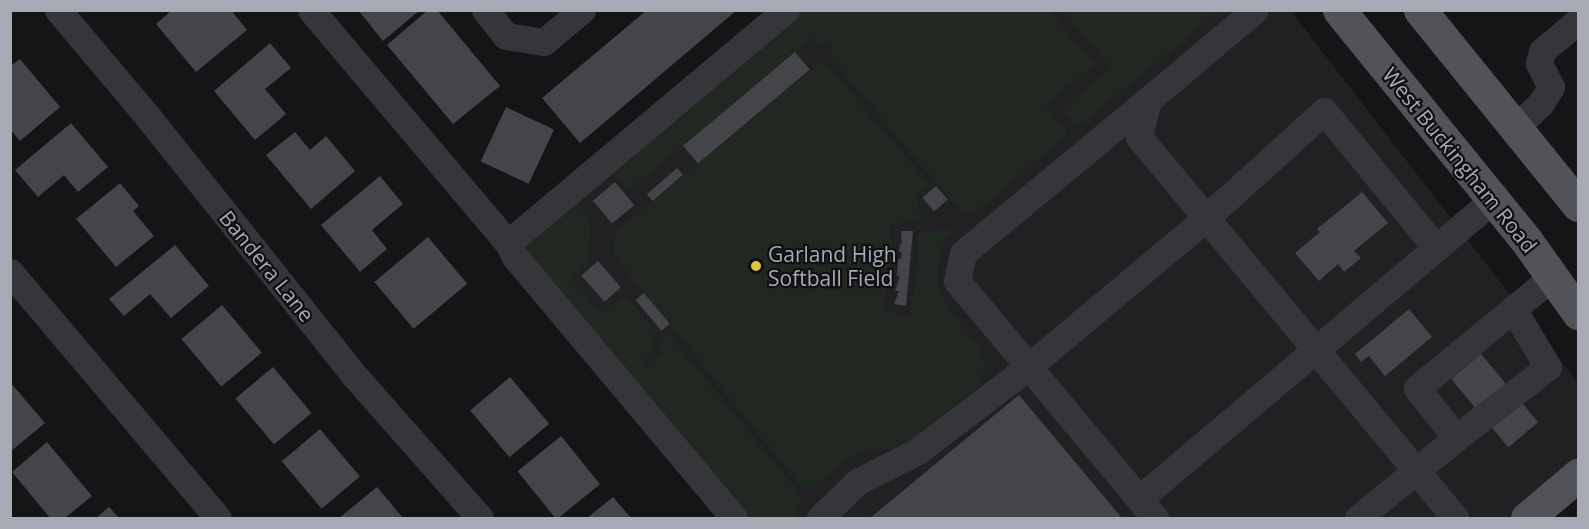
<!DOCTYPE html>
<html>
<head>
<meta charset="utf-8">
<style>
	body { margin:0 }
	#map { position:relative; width:1589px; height:529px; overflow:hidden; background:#151416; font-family:"Open Sans",sans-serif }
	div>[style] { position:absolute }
	.built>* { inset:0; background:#212023 }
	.green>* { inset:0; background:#212822 }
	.building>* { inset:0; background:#444449; transform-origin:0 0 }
	.minor>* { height:27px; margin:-13.5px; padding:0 13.5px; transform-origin:13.5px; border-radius:13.5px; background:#36363a }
	.major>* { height:33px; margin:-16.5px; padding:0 16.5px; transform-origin:16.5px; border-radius:16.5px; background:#525259 }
	.dots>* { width:16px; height:16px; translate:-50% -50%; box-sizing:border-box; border:3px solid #100f11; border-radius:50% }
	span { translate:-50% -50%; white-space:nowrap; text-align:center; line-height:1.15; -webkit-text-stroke:4.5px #100f11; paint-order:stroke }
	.street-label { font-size:21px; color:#a7a9b5 }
	.poi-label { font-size:21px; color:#a7a9b5 }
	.left { translate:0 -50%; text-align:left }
	.frame { position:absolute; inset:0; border:12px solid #a7a9b5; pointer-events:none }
</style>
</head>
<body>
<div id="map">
	<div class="built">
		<div style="clip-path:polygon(804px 11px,1291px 11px,1578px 383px,1578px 461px,1509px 518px,747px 518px,522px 250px)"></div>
	</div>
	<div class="green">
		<div style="clip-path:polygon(796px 11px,1050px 11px,1095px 64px,1046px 105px,1065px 128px,1066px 136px,973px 215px,962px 213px,828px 55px,834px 48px,827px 40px,820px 46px,813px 38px,629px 190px,614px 174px,578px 205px,591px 220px,588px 264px,572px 278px,602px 313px,625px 294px,657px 334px,642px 369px,661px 353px,659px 349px,661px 339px,668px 333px,799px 493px,801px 503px,795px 518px,719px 518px,501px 259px)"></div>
		<div style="clip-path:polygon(1063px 11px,1220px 11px,1080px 125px,1073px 123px,1061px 109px,1111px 68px)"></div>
		<div style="clip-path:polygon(823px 60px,930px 185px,918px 195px,920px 221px,890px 224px,892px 251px,884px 310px,909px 316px,917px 273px,918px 233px,957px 228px,944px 243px,939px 257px,938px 285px,949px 309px,979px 346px,985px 368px,980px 383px,974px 391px,914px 441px,893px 449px,870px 450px,849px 457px,812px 488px,803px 488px,613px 255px,615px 232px)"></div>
	</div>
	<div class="building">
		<div style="clip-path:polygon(172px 10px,203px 10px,205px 13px,208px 10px,231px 10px,247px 30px,196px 72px,156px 24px)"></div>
		<div style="clip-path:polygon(358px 10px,420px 10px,383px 41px)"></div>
		<div style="clip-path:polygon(428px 10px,437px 10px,500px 86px,453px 124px,387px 45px)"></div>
		<div style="clip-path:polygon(647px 10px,737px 10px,580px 143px,542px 98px)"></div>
		<div style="clip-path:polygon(270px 43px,291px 68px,265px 89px,286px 114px,255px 140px,214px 91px)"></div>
		<div style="left:795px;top:52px;width:23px;height:146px;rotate:50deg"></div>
		<div style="clip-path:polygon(20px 59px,60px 107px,20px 141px,10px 129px,10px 66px)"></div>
		<div style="left:506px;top:107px;width:53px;height:60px;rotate:25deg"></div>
		<div style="clip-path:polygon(71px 123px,108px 167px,78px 192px,64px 175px,38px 197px,15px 170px)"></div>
		<div style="clip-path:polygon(295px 132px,310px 150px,326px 136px,355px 171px,311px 209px,266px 155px)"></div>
		<div style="left:677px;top:168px;width:9px;height:40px;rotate:49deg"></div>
		<div style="clip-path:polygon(380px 176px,403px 204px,372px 230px,387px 249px,360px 272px,321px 225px)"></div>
		<div style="left:615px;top:182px;width:30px;height:29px;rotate:50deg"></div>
		<div style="clip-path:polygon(120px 183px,139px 206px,133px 211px,154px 236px,116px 267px,76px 219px)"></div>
		<div style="left:936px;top:186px;width:18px;height:18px;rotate:49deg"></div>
		<div style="clip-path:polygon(1362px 192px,1388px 223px,1354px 251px,1361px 258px,1344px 272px,1338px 264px,1319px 281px,1295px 253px,1320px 232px,1317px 229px)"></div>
		<div style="clip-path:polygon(901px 231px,913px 231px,906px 306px,894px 304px,899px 291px,895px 291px,900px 276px,897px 276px,898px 259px,901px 259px,902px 252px,899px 252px,900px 244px,902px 244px)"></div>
		<div style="left:428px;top:237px;width:61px;height:70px;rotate:50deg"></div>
		<div style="clip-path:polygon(175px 245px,209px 286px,171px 318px,150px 294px,124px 316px,109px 299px)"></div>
		<div style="left:598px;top:261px;width:35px;height:22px;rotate:49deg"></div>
		<div style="left:644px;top:293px;width:40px;height:11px;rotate:50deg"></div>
		<div style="left:222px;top:305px;width:62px;height:53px;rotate:50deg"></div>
		<div style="clip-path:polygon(1409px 309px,1432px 337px,1385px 376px,1369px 356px,1361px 362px,1355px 354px)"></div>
		<div style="left:1481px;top:354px;width:89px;height:39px;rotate:50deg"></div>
		<div style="left:273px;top:367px;width:60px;height:49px;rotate:50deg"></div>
		<div style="left:510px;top:377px;width:61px;height:52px;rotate:50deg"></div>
		<div style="clip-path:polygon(10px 382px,45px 423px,10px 452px)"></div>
		<div style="clip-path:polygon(1019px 395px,1122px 518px,870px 518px)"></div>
		<div style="left:320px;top:429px;width:62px;height:50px;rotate:50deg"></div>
		<div style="left:561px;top:436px;width:62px;height:56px;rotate:51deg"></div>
		<div style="clip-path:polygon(47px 442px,92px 496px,65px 518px,50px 518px,12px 472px)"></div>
		<div style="clip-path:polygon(377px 487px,403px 518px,339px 518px)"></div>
		<div style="clip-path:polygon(613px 497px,631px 518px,587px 518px)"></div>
		<div style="clip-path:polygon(109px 507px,119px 518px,96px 518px)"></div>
	</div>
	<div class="minor">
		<div style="left:58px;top:10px;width:140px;rotate:49.9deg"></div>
		<div style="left:148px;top:117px;width:329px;rotate:51.4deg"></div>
		<div style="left:353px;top:374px;width:192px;rotate:48.6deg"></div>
		<div style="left:311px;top:10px;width:305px;rotate:49.8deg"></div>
		<div style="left:508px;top:243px;width:16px;rotate:63deg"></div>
		<div style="left:515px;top:257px;width:341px;rotate:50deg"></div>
		<div style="left:485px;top:10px;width:33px;rotate:51deg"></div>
		<div style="left:506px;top:36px;width:38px;rotate:9deg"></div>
		<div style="left:544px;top:42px;width:50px;rotate:-40.1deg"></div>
		<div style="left:1255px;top:10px;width:140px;rotate:139.9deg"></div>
		<div style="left:1148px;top:100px;width:38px;rotate:104deg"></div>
		<div style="left:1139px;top:137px;width:495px;rotate:50.3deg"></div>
		<div style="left:1148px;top:100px;width:240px;rotate:140.4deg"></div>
		<div style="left:963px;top:253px;width:29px;rotate:102deg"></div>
		<div style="left:957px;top:281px;width:309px;rotate:50.1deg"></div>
		<div style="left:1515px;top:128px;width:36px;rotate:-44deg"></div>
		<div style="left:1541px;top:103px;width:19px;rotate:-58deg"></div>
		<div style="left:1551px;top:87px;width:27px;rotate:-117deg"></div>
		<div style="left:1539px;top:63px;width:12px;rotate:-76deg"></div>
		<div style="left:1542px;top:51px;width:47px;rotate:-39.8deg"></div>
		<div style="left:508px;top:243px;width:363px;rotate:-40deg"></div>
		<div style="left:10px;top:272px;width:322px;rotate:49.8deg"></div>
		<div style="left:1456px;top:438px;width:116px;rotate:-37.7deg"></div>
		<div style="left:1548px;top:367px;width:68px;rotate:-121.1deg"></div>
		<div style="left:1139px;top:499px;width:463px;rotate:-40.2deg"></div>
		<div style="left:820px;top:518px;width:52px;rotate:-44.2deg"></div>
		<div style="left:857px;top:482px;width:68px;rotate:-26.9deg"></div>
		<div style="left:918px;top:451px;width:138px;rotate:-37.4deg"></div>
		<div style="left:1028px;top:367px;width:232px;rotate:-39.9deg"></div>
		<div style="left:1206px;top:218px;width:159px;rotate:-42.2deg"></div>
		<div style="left:1324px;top:111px;width:177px;rotate:50.7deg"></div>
		<div style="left:1358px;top:518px;width:127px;rotate:-39.2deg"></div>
		<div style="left:1456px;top:438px;width:63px;rotate:-128deg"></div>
		<div style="left:1417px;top:388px;width:175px;rotate:-39.4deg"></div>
	</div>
	<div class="major">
		<div style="left:1339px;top:10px;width:296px;rotate:50.9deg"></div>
		<div style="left:1526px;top:240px;width:90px;rotate:54.5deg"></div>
		<div style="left:1420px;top:10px;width:251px;rotate:51deg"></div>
		<div style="left:1527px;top:518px;width:67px;rotate:-40.1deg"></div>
	</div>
	<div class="dots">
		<div style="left:756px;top:266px;background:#dfc343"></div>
	</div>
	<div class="street-label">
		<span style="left:1460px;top:160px;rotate:51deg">West Buckingham Road</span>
		<span style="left:267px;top:266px;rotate:51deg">Bandera Lane</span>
	</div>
	<div class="poi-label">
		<span class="left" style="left:768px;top:266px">Garland High<br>Softball Field</span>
	</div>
	<div class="frame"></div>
</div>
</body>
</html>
